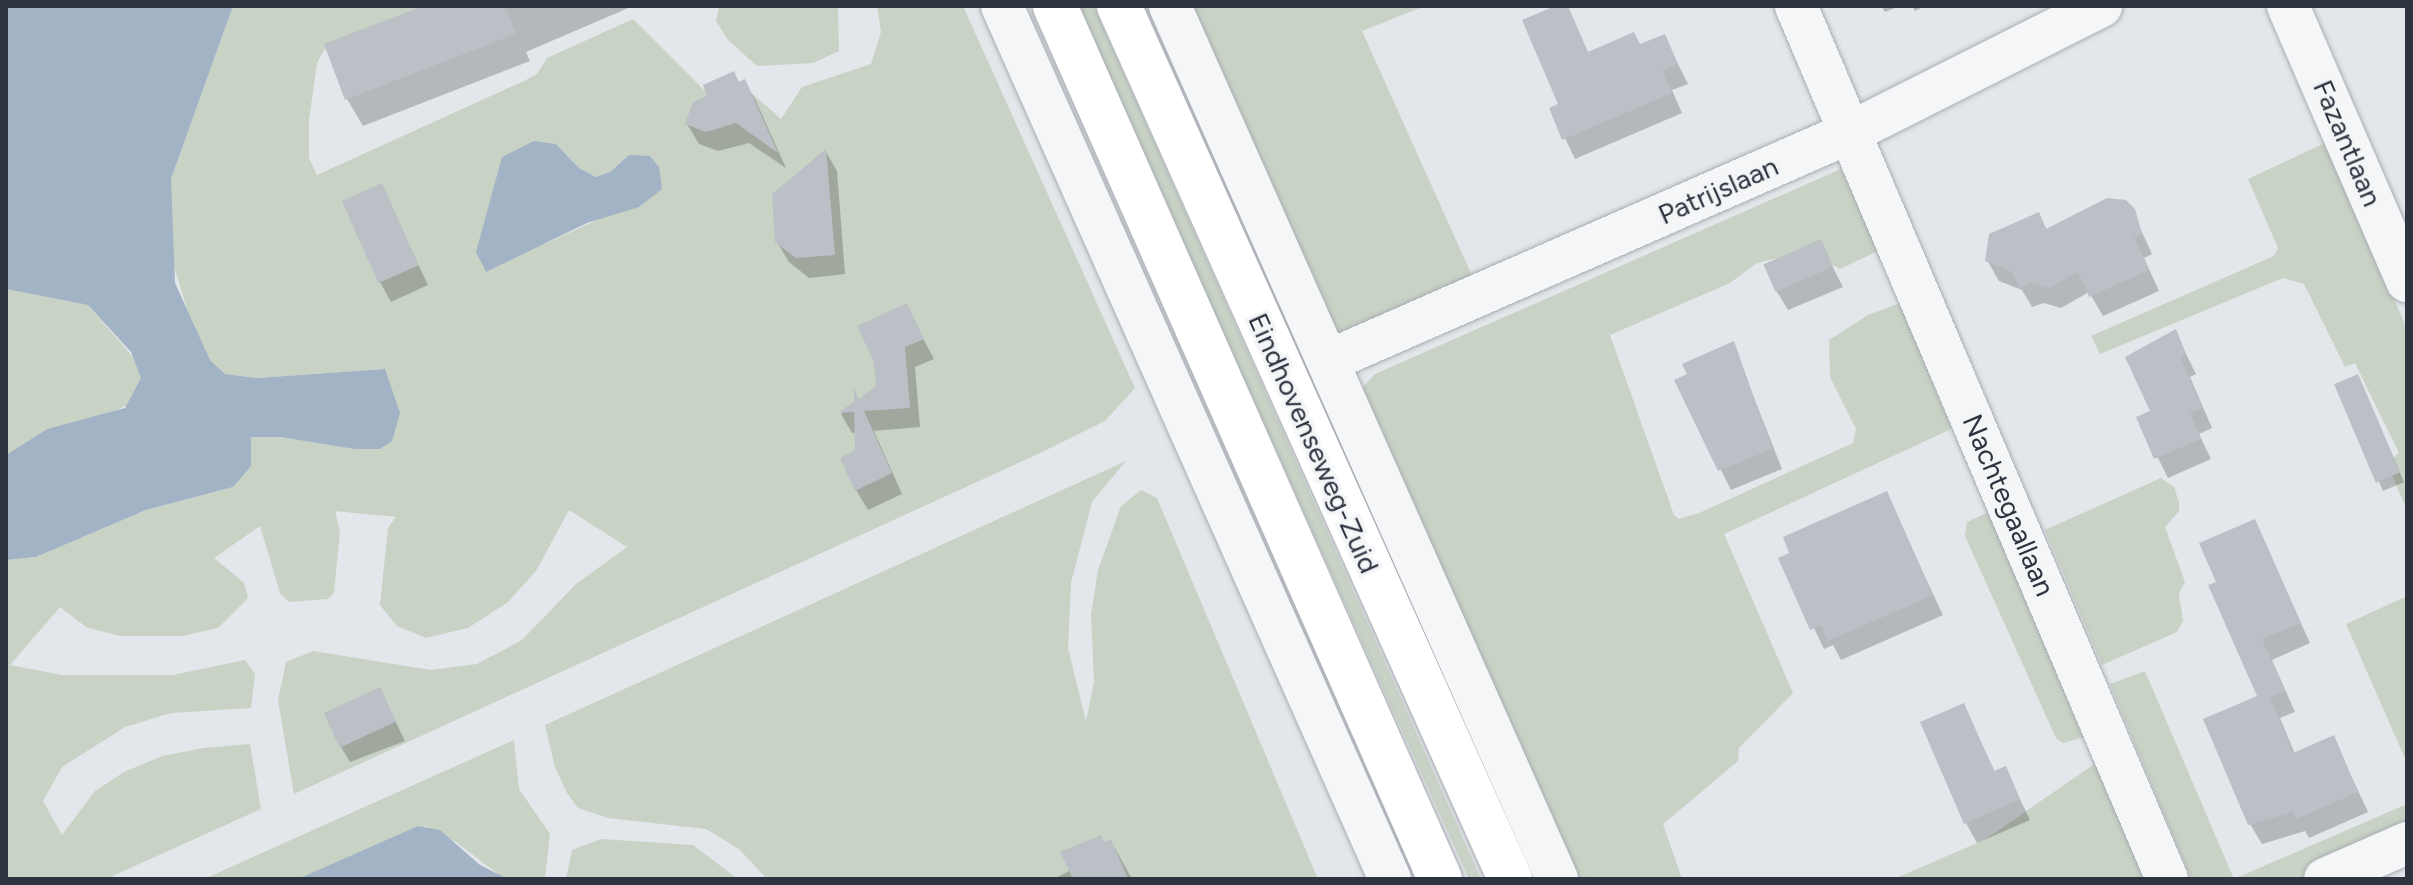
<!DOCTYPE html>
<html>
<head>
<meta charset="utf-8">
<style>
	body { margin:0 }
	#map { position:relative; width:2413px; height:885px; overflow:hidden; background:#e3e6ea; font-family:Figtree,sans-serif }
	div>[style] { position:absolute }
	.green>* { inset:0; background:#c8d3c5 }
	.water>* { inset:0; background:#a2b3c6 }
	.shadow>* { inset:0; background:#0003 }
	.building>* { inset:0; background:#bbbfc6; transform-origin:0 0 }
	.roads { filter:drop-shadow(0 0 2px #a9adb4) drop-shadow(0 0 2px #a9adb4) }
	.street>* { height:42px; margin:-21px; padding:0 21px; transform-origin:21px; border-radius:21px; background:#f5f6f8 }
	.primary>* { height:44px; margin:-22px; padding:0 22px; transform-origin:22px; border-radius:22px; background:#fff }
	span { translate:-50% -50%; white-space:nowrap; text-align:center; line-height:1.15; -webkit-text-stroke:7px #f3f5f7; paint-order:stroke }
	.street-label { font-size:28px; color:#2d3440 }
	.frame { position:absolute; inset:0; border:8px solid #2d3440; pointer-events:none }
</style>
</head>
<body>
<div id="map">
	<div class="green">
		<div style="clip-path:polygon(evenodd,233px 6px,428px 6px,324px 50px,317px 63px,309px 120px,309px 158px,317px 175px,524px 81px,537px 74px,547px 58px,633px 19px,712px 98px,740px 83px,781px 119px,802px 87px,871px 64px,881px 32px,877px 6px,963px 6px,1135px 388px,1105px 421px,1038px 454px,294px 794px,278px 700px,286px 662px,313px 651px,431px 670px,477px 664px,522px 640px,576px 584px,627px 547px,569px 510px,536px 571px,508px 602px,468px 628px,426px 638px,397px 626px,380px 605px,388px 528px,396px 517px,335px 511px,340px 532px,334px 593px,328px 599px,289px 602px,280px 593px,260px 526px,214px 558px,244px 583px,248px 598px,218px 628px,182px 636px,119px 636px,86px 627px,60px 607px,10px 665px,62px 675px,173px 675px,245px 660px,255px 674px,251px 708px,171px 713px,125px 727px,62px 767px,43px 801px,62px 835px,95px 791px,124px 772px,162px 756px,204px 748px,250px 744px,261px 809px,106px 879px,6px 879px,6px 560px,36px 557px,146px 510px,233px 487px,251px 456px,251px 437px,280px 437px,354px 449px,385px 369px,257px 378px,225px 374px,210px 360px,190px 319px,171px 256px,171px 179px,233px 6px,556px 144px,579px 168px,596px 177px,610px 172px,629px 155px,639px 207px,612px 213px,545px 244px,556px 144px)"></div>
		<div style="clip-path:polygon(719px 6px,838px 6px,839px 51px,813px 63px,757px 66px,728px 40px,716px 21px)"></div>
		<div style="clip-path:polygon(1076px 6px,1094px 6px,1481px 879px,1469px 879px)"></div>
		<div style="clip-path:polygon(1185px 6px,1425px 6px,1362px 31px,1474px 280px,1337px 340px)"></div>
		<div style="clip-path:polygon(2327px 142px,2407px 329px,2407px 511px,2387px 463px,2399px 453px,2355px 363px,2345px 367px,2304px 284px,2283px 278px,2100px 354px,2091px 336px,2274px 256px,2278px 248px,2248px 179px)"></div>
		<div style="clip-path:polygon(1841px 169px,1880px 250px,1840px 269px,1810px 251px,1757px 263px,1730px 283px,1610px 335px,1674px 515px,1679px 519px,1699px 513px,1853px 443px,1856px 429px,1830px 377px,1829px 340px,1868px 315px,1903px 302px,1958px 426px,1724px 534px,1793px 693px,1739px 748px,1738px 761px,1663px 824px,1682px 879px,1569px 879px,1361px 400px,1363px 387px,1375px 374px)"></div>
		<div style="clip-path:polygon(6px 289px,88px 305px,139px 364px,141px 378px,133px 402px,111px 413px,47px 429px,6px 455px)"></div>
		<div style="clip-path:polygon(1126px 461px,1092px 502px,1071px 583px,1068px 648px,1086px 721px,1094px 682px,1091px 615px,1098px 570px,1121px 506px,1141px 490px,1157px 498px,1318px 879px,767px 879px,739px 849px,706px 829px,608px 818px,578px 808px,567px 793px,555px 767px,545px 725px)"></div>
		<div style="clip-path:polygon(2161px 478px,2174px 487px,2179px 502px,2179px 511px,2165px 527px,2185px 582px,2179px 594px,2183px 621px,2177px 632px,2102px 665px,2045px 530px)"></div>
		<div style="clip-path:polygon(1995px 509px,2092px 735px,2063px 743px,2056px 738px,1965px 536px,1967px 522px)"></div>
		<div style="clip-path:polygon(2407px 596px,2407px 763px,2346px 624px)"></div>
		<div style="clip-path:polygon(2145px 671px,2234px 879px,2407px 804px,2407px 835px,2309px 879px,2191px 879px,2110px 684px)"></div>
		<div style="clip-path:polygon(514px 740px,519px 789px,550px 834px,545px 879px,502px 877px,456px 842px,426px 826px,298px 879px,204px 879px)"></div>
		<div style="clip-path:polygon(2102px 759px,2154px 879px,1894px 879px,1984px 840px)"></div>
		<div style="clip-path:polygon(601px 839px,693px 845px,738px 879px,566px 879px,572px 850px)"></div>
	</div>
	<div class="water">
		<div style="clip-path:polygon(6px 6px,233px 6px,171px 179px,175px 283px,210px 360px,225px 374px,257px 378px,385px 369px,400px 413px,392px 441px,380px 449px,354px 449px,280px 437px,251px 437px,251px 466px,233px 487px,146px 510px,36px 557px,6px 560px,6px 455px,47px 429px,125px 408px,141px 378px,131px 352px,88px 305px,6px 289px)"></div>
		<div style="clip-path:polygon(534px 141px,556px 144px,579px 168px,596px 177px,610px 172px,629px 155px,650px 156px,659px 167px,662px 189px,639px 207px,587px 223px,486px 272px,476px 252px,502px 157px)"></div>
		<div style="clip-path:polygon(418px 826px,440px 830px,480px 865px,508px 879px,298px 879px)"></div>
	</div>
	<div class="shadow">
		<div style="clip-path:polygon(427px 6px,633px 6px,526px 52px,530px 61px,363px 126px,347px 99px)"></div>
		<div style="clip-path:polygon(1560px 6px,1589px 54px,1640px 46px,1664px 36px,1688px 84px,1672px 90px,1682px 113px,1575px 159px,1551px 109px,1561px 105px)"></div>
		<div style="clip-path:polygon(1881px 6px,1900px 6px,1885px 12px)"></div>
		<div style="clip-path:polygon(1912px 6px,1926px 6px,1915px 11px)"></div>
		<div style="clip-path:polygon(745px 82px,756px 101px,786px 168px,749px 143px,718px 151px,699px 144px,687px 124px,710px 97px)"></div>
		<div style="clip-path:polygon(826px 152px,837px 171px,845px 274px,809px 278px,789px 262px,777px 242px)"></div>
		<div style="clip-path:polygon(381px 185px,428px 285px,391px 302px,380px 282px)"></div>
		<div style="clip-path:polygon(2130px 206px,2152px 254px,2144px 258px,2159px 291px,2103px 316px,2089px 292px,2061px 308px,2044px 303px,2032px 307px,2022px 290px,1999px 281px,1987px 260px,2038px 214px,2047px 230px)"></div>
		<div style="clip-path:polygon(1820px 242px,1843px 287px,1788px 310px,1776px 290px)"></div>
		<div style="clip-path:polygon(906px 306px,934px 359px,915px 367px,920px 427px,874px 431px,902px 494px,868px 510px,856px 490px,857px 432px,852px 433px,841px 414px,878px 387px)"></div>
		<div style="clip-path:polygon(2175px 332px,2196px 374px,2190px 377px,2212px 428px,2199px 434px,2211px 459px,2168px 478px,2138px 418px,2152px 412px)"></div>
		<div style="clip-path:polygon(1733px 344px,1782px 469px,1731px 490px,1676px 381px)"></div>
		<div style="clip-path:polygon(2336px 386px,2363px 386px,2404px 482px,2383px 491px)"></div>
		<div style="clip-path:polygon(1886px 494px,1943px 615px,1841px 660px,1833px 645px,1824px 649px,1781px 559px)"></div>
		<div style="clip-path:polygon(2255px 522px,2310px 643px,2272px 660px,2295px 712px,2280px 718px,2295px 754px,2333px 737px,2368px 812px,2309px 838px,2305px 831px,2262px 844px,2250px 824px,2260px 697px,2218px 583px)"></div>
		<div style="clip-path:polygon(380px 689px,405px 741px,350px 762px,338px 742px)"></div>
		<div style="clip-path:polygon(1963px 705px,1995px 772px,2005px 768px,2030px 820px,1977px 843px,1966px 823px)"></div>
		<div style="clip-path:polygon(1111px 841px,1132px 879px,1053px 879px,1071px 870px)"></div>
	</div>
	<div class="building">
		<div style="clip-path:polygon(423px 6px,505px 6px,516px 34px,345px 100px,324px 44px)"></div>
		<div style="clip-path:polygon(1555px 6px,1568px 6px,1588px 52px,1634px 32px,1640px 44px,1665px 34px,1678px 64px,1662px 70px,1672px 93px,1562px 140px,1549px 108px,1558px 104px,1522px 20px)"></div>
		<div style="clip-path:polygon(734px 71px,739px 82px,745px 79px,778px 153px,736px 123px,706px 132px,685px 124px,693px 102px,707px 96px,703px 85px)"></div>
		<div style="clip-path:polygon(826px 149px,835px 255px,796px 258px,775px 242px,772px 194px)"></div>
		<div style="left:382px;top:183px;width:90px;height:44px;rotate:66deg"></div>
		<div style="clip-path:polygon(2107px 198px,2126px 200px,2135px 209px,2142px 234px,2134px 237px,2149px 270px,2089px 297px,2078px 272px,2049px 288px,2032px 283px,2019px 288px,2012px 272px,1985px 261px,1989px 234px,2039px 212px,2046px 229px)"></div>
		<div style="left:1821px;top:239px;width:30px;height:63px;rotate:66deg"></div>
		<div style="clip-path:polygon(907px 303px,924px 339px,905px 347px,910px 408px,864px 411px,892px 473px,855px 491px,840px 458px,855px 450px,854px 412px,838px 413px,854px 402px,854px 388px,859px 399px,876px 386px,874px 362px,857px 326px)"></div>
		<div style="clip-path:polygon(2176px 329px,2186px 354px,2180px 356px,2202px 408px,2190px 413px,2201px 439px,2154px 459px,2136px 417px,2150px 411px,2125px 357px)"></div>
		<div style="clip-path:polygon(1734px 341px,1772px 449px,1718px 471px,1674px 380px,1687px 374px,1682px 364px)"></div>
		<div style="left:2358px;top:374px;width:107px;height:26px;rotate:67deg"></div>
		<div style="clip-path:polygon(1887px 491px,1933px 595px,1828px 641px,1821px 625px,1810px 630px,1778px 558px,1789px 553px,1783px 537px)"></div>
		<div style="clip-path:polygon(2255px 519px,2301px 623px,2262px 639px,2285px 691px,2270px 697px,2293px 753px,2334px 735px,2358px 792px,2296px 819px,2293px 812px,2248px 825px,2203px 719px,2257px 696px,2208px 585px,2216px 582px,2199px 543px)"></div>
		<div style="left:380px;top:687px;width:38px;height:62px;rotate:65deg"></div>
		<div style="clip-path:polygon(1964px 703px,1994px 771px,2006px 766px,2020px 799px,1964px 824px,1920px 722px)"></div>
		<div style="clip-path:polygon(1101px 835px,1104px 842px,1111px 839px,1128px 879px,1073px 879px,1060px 852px)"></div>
	</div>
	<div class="roads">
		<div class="street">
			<div style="left:1002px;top:6px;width:955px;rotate:66.04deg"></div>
			<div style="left:1170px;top:6px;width:955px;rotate:66.09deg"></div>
			<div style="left:1796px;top:6px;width:949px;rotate:66.98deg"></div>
			<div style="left:2288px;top:6px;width:300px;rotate:66.6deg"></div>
			<div style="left:1328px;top:361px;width:571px;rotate:-23.65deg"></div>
			<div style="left:1851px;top:132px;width:280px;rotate:-26.7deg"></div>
			<div style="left:2325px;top:879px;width:90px;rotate:-23.7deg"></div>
		</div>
		<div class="primary">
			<div style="left:1055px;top:6px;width:954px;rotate:66.2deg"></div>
			<div style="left:1119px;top:6px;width:957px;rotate:65.87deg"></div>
		</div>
	</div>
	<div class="street-label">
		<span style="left:2348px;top:143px;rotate:67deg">Fazantlaan</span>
		<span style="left:1718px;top:190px;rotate:-24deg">Patrijslaan</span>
		<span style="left:1314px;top:443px;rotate:66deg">Eindhovenseweg-Zuid</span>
		<span style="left:2009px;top:505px;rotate:67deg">Nachtegaallaan</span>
	</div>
	<div class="frame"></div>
</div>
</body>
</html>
